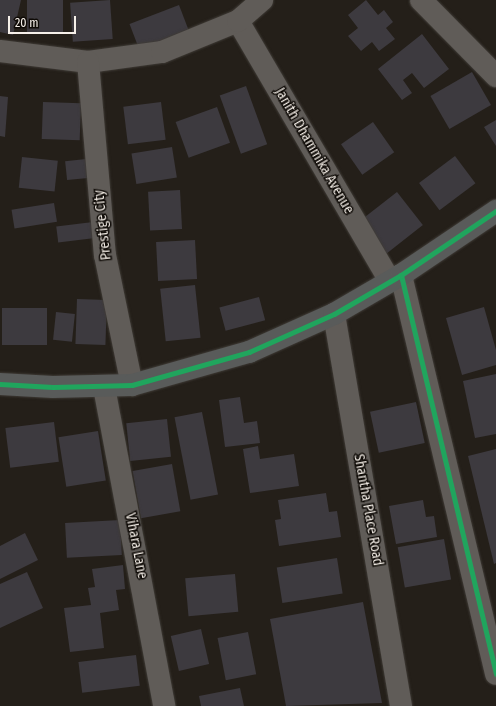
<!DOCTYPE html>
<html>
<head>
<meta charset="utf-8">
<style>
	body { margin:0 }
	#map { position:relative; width:496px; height:706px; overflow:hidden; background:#241f19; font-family:"Fira Sans Condensed",sans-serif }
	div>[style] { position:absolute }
	.building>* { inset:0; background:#3d3a3f; transform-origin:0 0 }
	.roads { filter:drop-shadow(0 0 1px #3f3b36) drop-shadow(0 0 1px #3f3b36) }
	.minor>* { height:22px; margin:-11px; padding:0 11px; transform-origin:11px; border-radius:11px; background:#605c58 }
	.major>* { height:22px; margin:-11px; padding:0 11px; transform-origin:11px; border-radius:11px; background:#595b5a }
	.cycleway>* { height:5px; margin:-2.5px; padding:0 2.5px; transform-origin:2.5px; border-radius:2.5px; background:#20a55d }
	span { translate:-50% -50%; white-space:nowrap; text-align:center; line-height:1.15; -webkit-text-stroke:3px #0e0a06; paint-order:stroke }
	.street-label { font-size:14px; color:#f6f0e9 }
	.scale { position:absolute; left:8px; top:16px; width:68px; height:18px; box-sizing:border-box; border:2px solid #f6f0e9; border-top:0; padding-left:5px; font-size:12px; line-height:14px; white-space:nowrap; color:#f6f0e9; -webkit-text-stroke:3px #0e0a06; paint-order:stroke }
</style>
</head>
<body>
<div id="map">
	<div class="building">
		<div style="clip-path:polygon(0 0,21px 0,13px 35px,0 32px)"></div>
		<div style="left:27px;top:0;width:36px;height:32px"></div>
		<div style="left:110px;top:0;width:39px;height:40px;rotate:86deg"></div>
		<div style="clip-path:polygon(366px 0,378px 15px,384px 10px,393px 22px,386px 28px,395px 39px,379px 51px,372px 42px,361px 51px,348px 36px,358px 28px,348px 15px)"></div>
		<div style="left:179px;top:5px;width:28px;height:53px;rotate:69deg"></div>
		<div style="clip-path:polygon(422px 34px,449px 69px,424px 88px,412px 73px,403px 80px,412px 93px,402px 100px,378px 69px)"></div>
		<div style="left:472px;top:72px;width:38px;height:48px;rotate:60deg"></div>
		<div style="left:246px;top:86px;width:62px;height:28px;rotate:70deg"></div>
		<div style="clip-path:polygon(0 96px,8px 97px,5px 137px,0 136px)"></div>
		<div style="left:43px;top:102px;width:38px;height:37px;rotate:2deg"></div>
		<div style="left:161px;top:102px;width:38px;height:38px;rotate:83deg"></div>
		<div style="left:217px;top:107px;width:38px;height:44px;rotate:70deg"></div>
		<div style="clip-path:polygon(496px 120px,496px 146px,484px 127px)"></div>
		<div style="left:373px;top:122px;width:37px;height:39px;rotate:55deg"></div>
		<div style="left:172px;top:147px;width:31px;height:41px;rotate:81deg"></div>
		<div style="left:455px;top:156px;width:34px;height:45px;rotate:53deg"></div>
		<div style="left:22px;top:157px;width:36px;height:31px;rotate:6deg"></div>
		<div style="left:86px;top:159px;width:19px;height:21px;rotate:84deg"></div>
		<div style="left:180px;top:190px;width:39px;height:32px;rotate:87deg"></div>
		<div style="left:397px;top:192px;width:42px;height:46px;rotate:52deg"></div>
		<div style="left:54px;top:203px;width:19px;height:43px;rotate:81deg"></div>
		<div style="left:93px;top:222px;width:16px;height:37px;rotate:83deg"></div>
		<div style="left:195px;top:240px;width:39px;height:39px;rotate:87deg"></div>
		<div style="left:195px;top:285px;width:53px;height:35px;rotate:84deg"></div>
		<div style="left:259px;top:297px;width:24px;height:41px;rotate:75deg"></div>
		<div style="left:77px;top:299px;width:30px;height:45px;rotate:2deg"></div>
		<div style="clip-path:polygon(484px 307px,496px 350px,496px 365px,462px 375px,446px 318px)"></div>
		<div style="left:2px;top:308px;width:45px;height:37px"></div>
		<div style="left:56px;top:312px;width:19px;height:28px;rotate:6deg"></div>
		<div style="clip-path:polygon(496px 374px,496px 434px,475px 438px,463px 381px)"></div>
		<div style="clip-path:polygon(240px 397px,244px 423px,257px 421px,260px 443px,225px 447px,219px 400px)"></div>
		<div style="left:416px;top:402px;width:42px;height:47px;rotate:78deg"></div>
		<div style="left:202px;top:412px;width:84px;height:28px;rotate:79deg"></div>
		<div style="left:167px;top:419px;width:38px;height:41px;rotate:84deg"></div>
		<div style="left:54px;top:422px;width:40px;height:49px;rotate:83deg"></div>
		<div style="left:98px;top:431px;width:50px;height:40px;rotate:81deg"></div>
		<div style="clip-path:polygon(258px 446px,260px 459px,294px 454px,299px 486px,250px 493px,243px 449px)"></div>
		<div style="clip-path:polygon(496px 449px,496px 563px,494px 564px,468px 456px)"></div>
		<div style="left:172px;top:464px;width:48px;height:40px;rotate:80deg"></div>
		<div style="clip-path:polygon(326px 493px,329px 512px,337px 511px,341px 537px,279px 546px,275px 520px,281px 519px,278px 500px)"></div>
		<div style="clip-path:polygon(423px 500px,426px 517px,434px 516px,437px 537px,396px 544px,389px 506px)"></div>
		<div style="left:120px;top:520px;width:35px;height:55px;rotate:87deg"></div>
		<div style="clip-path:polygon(25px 533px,38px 560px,0 579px,0 546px)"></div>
		<div style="left:444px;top:539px;width:41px;height:47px;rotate:80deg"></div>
		<div style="left:337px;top:558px;width:36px;height:61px;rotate:81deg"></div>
		<div style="clip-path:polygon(123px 565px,125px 589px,116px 590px,119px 610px,100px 613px,104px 648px,70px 652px,64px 608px,91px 605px,88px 588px,95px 587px,92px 569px)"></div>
		<div style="clip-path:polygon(27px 572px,43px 608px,0 628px,0 584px)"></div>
		<div style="left:235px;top:574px;width:38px;height:50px;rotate:85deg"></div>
		<div style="clip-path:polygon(363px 602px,382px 703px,286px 706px,270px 619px)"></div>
		<div style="left:201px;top:629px;width:36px;height:31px;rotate:77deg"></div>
		<div style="left:248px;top:632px;width:43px;height:31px;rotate:79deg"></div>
		<div style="left:136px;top:655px;width:31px;height:58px;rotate:83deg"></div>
		<div style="clip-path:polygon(240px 688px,244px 706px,201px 706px,199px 696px)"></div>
	</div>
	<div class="roads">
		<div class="minor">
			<div style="left:421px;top:0;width:107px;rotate:45.4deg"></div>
			<div style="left:238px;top:21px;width:301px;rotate:59.7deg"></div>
			<div style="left:0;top:51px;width:89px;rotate:7.1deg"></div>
			<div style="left:88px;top:62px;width:75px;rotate:-7.7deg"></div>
			<div style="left:162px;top:52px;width:82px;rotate:-22.2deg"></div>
			<div style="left:238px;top:21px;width:32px;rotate:-41deg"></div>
			<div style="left:88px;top:62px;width:194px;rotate:85deg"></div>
			<div style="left:105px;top:255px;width:133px;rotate:78.3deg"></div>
			<div style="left:401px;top:275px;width:410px;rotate:76.6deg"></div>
			<div style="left:334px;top:314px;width:398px;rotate:80.3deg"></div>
			<div style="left:104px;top:387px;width:325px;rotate:79.3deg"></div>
		</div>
		<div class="major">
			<div style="left:0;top:384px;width:53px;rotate:3.2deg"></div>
			<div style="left:53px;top:387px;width:79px;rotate:-1.5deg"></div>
			<div style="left:132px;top:385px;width:122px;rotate:-15.8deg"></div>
			<div style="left:249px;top:352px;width:93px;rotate:-24.1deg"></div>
			<div style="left:334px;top:314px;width:78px;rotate:-30.2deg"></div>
			<div style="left:401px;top:275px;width:115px;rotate:-34deg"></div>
		</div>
	</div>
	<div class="cycleway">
		<div style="left:401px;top:275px;width:410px;rotate:76.6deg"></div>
		<div style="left:0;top:384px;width:53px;rotate:3.2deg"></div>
		<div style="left:53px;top:387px;width:79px;rotate:-1.5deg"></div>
		<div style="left:132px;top:385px;width:122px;rotate:-15.8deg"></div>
		<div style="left:249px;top:352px;width:93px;rotate:-24.1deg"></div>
		<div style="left:334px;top:314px;width:78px;rotate:-30.2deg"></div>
		<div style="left:401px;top:275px;width:115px;rotate:-34deg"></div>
	</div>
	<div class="street-label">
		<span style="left:314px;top:151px;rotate:60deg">Janith Dhammika Avenue</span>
		<span style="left:103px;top:225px;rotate:-96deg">Prestige City</span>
		<span style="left:368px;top:510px;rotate:80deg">Shantha Place Road</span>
		<span style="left:136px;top:546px;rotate:79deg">Vihara Lane</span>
	</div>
	<div class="scale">20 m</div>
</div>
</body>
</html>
